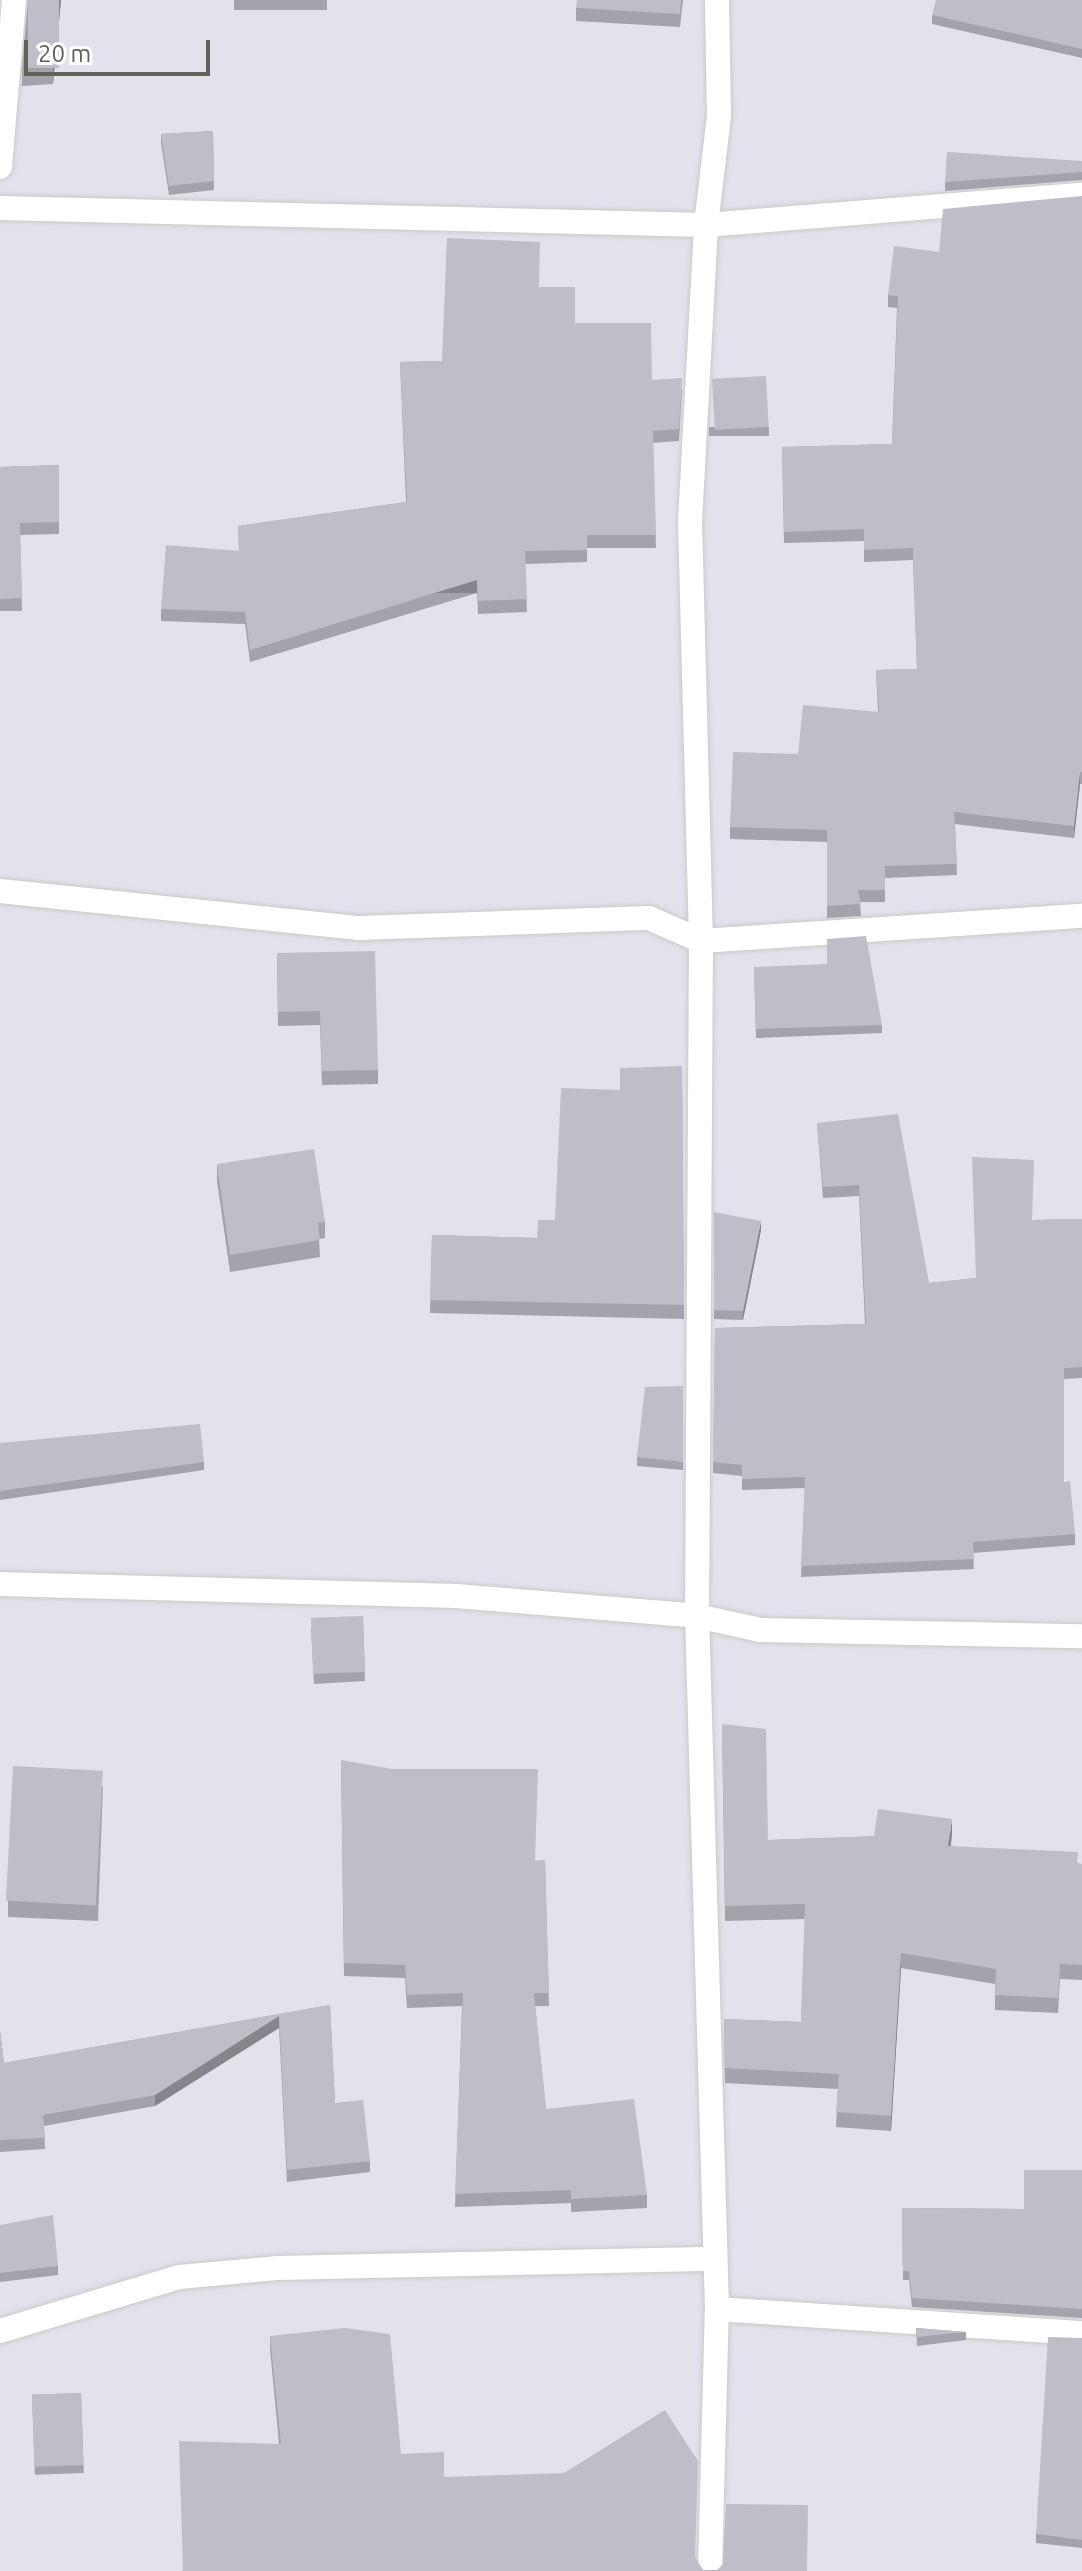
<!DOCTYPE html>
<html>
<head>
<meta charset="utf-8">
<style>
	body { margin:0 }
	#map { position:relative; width:1082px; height:2571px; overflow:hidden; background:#e3e1ec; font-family:Ubuntu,sans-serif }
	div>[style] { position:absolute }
	.roads { filter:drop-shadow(0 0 2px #cbcbc5) drop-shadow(0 0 2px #cbcbc5) }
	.minor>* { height:24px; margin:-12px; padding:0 12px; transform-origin:12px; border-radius:12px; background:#fff }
	.wall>* { inset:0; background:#a3a3ac; transform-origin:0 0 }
	.shaded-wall>* { inset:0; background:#85858c; transform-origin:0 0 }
	.building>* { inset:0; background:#bebec8; transform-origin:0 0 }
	span { translate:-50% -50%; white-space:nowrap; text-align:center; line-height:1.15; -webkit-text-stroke:6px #fff; paint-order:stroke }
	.scale { position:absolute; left:24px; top:40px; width:186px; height:36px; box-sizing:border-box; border:4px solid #61615a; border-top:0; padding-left:10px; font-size:24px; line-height:28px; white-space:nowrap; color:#61615a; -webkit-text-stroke:6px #fff; paint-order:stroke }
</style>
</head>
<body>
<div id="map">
	<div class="roads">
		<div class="minor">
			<div style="left:0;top:167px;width:168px;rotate:-85.2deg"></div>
			<div style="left:0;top:208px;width:706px;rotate:1.38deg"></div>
			<div style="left:706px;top:225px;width:377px;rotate:-4.6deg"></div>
			<div style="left:0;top:891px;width:361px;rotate:5.9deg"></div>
			<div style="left:359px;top:928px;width:290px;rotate:-2deg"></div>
			<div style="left:649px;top:918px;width:57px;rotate:23.9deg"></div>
			<div style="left:701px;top:941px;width:382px;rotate:-3.8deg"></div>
			<div style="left:0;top:1584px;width:456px;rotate:1.5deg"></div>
			<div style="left:456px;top:1596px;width:242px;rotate:4.7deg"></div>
			<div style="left:697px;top:1616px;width:65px;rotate:12.5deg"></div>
			<div style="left:760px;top:1630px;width:322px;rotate:1.1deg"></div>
			<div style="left:717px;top:2309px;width:366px;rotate:3.8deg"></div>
			<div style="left:0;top:2331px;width:187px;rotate:-16.8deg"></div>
			<div style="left:179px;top:2277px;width:98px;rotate:-5.2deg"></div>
			<div style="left:277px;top:2268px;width:437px;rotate:-1.2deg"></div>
			<div style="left:710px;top:2571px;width:262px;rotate:-88.5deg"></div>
			<div style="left:717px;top:2309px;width:693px;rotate:-91.65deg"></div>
			<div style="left:697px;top:1616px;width:675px;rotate:-89.66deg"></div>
			<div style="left:701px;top:941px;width:419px;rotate:-91.5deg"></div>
			<div style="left:690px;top:522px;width:297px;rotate:-86.9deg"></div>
			<div style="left:706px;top:225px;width:110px;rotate:-83.2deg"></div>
			<div style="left:719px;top:116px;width:116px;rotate:-91deg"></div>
		</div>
	</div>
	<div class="wall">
		<div style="clip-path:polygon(28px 0,61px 0,53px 84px,22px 86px,22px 68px)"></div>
		<div style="left:234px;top:0;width:93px;height:10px"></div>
		<div style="clip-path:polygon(683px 0,680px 27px,576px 21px,576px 8px)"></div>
		<div style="clip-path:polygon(1082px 0,1082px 58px,932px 24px,932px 15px)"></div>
		<div style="clip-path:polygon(213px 131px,214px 190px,169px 195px,161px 143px,161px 134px)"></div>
		<div style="clip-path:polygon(1082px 161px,1082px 180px,945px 191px,945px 182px)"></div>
		<div style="clip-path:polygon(1082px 196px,1082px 784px,1080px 784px,1074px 838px,955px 824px,957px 875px,885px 878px,885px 902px,860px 902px,861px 916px,827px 918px,827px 842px,730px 839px,730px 827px,798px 754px,878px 712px,876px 670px,917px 669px,913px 560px,864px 562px,864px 541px,784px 543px,782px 447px,892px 444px,897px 308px,888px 307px,888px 295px,939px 252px)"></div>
		<div style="clip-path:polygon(539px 287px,575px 323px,652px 380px,682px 390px,679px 441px,653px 443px,656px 548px,587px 548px,587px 562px,525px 564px,527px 612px,478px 614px,477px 593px,250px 662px,245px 624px,161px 621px,161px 609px,239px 551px,238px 526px,406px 502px,400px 362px,442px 361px)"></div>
		<div style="left:769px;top:427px;width:9px;height:60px;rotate:90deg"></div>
		<div style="clip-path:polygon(59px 465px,59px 534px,20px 535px,22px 611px,0 611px,0 467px)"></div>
		<div style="clip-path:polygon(277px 953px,378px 1070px,378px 1084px,322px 1085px,320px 1025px,278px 1026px)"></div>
		<div style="clip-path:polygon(754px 967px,882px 1025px,882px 1033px,756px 1038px)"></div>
		<div style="clip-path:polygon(682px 1066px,684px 1319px,430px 1313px,432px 1235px,537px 1238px,555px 1220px,620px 1090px)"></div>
		<div style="clip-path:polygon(817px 1123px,929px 1283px,976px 1278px,1032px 1220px,1082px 1219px,1082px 1378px,1064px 1379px,1064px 1482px,1075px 1534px,1075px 1545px,973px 1553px,974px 1569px,801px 1577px,805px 1488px,742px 1490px,742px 1476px,713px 1473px,715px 1328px,865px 1324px,859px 1196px,823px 1198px)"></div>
		<div style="clip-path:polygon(217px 1164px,325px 1222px,325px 1238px,319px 1239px,320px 1257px,230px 1272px,217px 1181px)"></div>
		<div style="clip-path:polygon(714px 1212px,761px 1230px,743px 1320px,714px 1319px)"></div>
		<div style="clip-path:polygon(683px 1386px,683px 1470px,637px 1466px,637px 1457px)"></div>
		<div style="clip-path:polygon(0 1443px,204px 1462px,204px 1470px,0 1500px)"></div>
		<div style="clip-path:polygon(363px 1616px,365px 1681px,314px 1684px,311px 1627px)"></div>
		<div style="clip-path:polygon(722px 1724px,768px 1840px,952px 1834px,951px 1846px,1082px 1864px,1082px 1980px,1060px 1979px,1058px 2013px,995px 2010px,995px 1984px,901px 1968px,891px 2131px,836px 2127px,838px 2089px,725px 2083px,724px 2019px,801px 2022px,805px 1919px,725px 1921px)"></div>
		<div style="clip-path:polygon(341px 1760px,536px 1861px,545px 1860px,549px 2006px,535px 2006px,546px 2109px,647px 2195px,647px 2208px,571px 2212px,571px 2203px,455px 2207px,462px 2006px,407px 2008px,405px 1978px,344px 1976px)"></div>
		<div style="clip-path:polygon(103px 1786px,98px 1921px,8px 1917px,8px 1901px)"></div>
		<div style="clip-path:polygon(330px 2005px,335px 2103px,370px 2161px,370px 2172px,287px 2182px,279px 2028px,155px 2106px,44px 2126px,45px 2149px,0 2152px,0 2031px,4px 2063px)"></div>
		<div style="clip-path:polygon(1082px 2170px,1082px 2318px,912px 2307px,909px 2280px,903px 2280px,902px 2208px,1024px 2209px)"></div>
		<div style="clip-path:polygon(0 2225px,58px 2266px,58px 2275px,0 2282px)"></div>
		<div style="clip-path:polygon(916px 2328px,966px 2332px,966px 2340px,917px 2346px)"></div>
		<div style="clip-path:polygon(270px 2336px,401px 2454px,444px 2477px,695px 2558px,703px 2570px,807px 2571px,182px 2571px,279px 2444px,270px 2349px)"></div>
		<div style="clip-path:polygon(1082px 2338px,1082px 2548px,1036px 2543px,1036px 2534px)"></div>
		<div style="left:81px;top:2393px;width:80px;height:49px;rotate:88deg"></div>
	</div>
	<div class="shaded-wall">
		<div style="clip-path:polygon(59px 0,61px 0,53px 84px,53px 67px)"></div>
		<div style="left:477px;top:580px;width:13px;height:238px;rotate:90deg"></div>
		<div style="clip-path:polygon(1080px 772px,1080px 784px,1074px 838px,1074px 826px)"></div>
		<div style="clip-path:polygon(761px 1221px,761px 1230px,743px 1320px,743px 1311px)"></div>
		<div style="clip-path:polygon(952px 1819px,952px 1834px,948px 1861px,948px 1846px)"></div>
		<div style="clip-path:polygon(901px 1953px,901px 1968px,891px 2131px,891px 2116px)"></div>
		<div style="clip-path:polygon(279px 2016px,279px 2028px,155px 2106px,155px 2095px)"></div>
	</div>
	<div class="building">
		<div style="left:28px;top:0;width:31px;height:68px"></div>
		<div style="clip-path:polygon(577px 0,681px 0,680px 14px,576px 8px)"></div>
		<div style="clip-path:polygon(936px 0,1082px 0,1082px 49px,932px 15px)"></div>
		<div style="clip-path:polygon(213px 131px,214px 181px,169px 186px,161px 134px)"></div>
		<div style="clip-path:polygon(947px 152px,1082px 161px,1082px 172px,945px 182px)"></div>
		<div style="clip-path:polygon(1082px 196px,1082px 772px,1080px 772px,1074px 826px,954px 812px,957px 864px,885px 866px,885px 890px,858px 890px,861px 904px,827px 906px,827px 830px,730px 827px,733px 752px,798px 754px,803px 705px,879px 712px,876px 670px,917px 669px,913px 548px,864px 550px,864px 529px,784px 532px,782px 447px,892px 444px,898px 296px,888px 295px,894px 246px,939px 252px,943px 209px)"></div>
		<div style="clip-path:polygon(447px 238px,540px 242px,539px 287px,575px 287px,575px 323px,651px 323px,652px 380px,682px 378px,679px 429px,653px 431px,656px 535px,587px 535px,587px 550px,525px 551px,527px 599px,478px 601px,477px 580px,250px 650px,245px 612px,161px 609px,166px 545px,239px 551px,238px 526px,407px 502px,400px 362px,442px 361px)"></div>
		<div style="left:766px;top:376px;width:51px;height:54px;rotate:87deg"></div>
		<div style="clip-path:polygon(59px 465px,59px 522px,20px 523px,22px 598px,0 599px,0 467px)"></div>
		<div style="clip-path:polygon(866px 936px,882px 1025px,756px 1029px,754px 967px,827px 964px,827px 939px)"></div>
		<div style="clip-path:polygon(375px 951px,378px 1070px,322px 1071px,320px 1011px,278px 1012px,277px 953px)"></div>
		<div style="clip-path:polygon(682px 1066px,684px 1305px,430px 1300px,432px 1235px,537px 1238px,538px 1220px,555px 1220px,561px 1088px,620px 1090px,620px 1068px)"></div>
		<div style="clip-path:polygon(898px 1114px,929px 1283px,976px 1278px,972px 1157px,1034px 1160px,1032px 1220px,1082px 1219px,1082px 1367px,1064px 1368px,1064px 1482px,1070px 1481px,1075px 1534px,973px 1542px,974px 1559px,801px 1566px,805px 1477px,742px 1479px,742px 1465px,713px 1462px,715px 1328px,866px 1324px,859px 1185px,823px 1187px,817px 1123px)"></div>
		<div style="clip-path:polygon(314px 1149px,325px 1222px,318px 1223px,320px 1240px,230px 1255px,217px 1164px)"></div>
		<div style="clip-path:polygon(714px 1212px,761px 1221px,743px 1311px,714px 1310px)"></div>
		<div style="clip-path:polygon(683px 1386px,683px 1462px,637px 1457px,645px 1387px)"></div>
		<div style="clip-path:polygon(200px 1424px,204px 1462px,0 1491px,0 1443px)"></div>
		<div style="left:363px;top:1616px;width:56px;height:52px;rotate:88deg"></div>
		<div style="clip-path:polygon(722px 1724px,766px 1729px,768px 1840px,874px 1836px,878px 1809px,952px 1819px,948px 1846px,1078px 1852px,1077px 1864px,1082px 1864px,1082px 1965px,1060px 1964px,1058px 1998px,995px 1995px,996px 1969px,901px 1953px,891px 2116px,836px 2112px,839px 2074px,725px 2068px,724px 2019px,801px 2022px,805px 1904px,725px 1906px)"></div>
		<div style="clip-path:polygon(341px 1760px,392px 1769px,538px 1769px,535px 1861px,545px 1860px,549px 1993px,534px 1993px,546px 2109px,634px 2099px,647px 2195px,571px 2199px,571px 2190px,455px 2194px,463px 1993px,407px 1995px,405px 1965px,344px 1963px)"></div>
		<div style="left:13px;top:1766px;width:90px;height:135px;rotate:3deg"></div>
		<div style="clip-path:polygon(330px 2005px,335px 2103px,363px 2100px,370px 2161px,287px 2170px,279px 2016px,155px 2095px,43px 2115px,45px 2138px,0 2140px,0 2031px,4px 2063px)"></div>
		<div style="clip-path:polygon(1024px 2170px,1082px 2170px,1082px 2309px,912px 2298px,909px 2271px,903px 2271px,902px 2208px,1024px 2209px)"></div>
		<div style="clip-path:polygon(53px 2215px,58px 2266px,0 2273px,0 2225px)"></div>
		<div style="clip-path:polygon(345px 2328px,390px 2334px,401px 2454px,444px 2452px,444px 2477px,564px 2473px,665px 2410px,698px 2461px,695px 2557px,703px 2570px,716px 2571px,723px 2564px,726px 2504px,808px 2505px,807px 2571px,183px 2571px,179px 2441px,281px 2444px,270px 2336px)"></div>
		<div style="clip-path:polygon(916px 2328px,966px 2332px,917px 2337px)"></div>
		<div style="clip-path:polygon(1048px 2337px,1082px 2338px,1082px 2540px,1036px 2534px)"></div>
		<div style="left:81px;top:2393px;width:72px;height:49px;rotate:88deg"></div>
	</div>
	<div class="scale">20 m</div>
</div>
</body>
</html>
